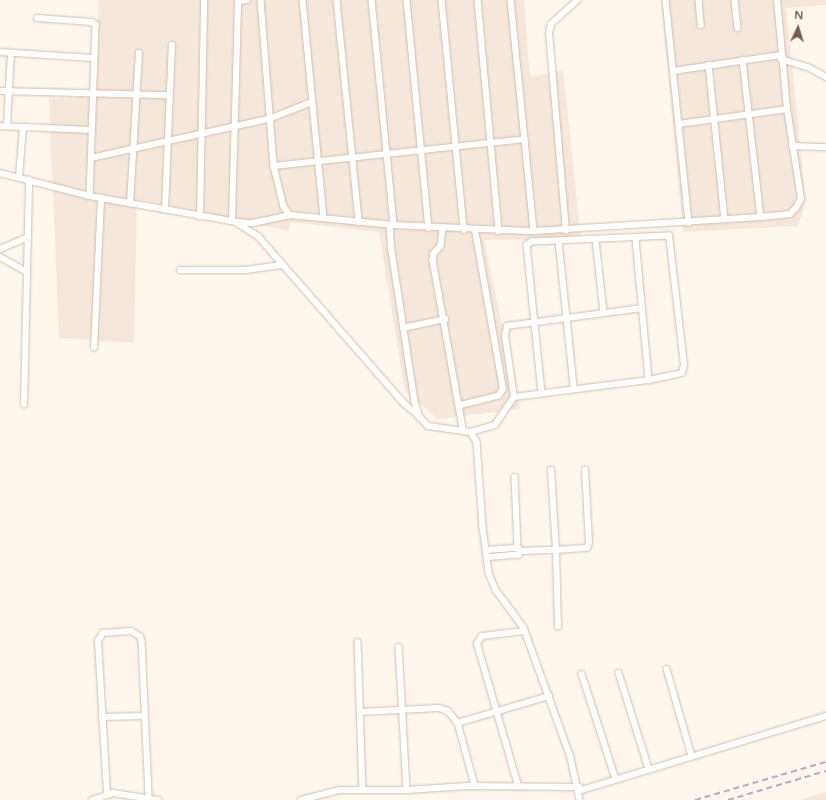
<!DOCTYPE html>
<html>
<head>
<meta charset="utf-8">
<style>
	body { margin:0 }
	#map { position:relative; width:826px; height:800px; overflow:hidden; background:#fdf6ec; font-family:"Varela Round",sans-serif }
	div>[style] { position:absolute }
	.residential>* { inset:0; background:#f5e8da }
	.roads { filter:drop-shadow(0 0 1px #d1beb0) drop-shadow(0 0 1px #d1beb0) }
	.street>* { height:5.5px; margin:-2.75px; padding:0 2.75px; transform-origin:2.75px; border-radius:2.75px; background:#fff }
	.rail>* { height:2px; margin-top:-1px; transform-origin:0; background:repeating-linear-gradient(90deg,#b9a8c9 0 6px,transparent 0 10px) }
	span { translate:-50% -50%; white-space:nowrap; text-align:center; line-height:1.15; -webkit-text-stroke:3.5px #fffaf3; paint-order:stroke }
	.north { position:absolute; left:778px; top:8px; width:40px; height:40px; -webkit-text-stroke:3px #fffaf3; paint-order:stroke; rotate:4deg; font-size:11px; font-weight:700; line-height:16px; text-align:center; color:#7a5c4d }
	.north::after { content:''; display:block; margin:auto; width:14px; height:18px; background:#7a5c4d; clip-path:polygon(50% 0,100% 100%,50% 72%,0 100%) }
</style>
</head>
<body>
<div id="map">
	<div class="residential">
		<div style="clip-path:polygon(99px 0,524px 0,530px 77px,563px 70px,581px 239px,484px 240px,520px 409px,438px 419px,405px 392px,379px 232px,290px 222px,289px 231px,137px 199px,134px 343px,59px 338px,49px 99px,94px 96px)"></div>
		<div style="clip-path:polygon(661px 0,826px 0,826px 5px,786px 8px,806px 201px,798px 226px,683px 232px)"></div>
		<div style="clip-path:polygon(826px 792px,826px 800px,799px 800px)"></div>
	</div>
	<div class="roads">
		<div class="street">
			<div style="left:261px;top:0;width:167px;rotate:85.5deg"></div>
			<div style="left:274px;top:166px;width:42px;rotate:76.3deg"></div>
			<div style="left:284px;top:207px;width:10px;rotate:53deg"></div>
			<div style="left:290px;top:215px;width:104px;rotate:5.5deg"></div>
			<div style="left:394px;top:225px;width:140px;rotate:2.5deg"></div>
			<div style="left:534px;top:231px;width:227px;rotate:-3.5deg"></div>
			<div style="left:761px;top:217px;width:29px;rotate:-6deg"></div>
			<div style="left:790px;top:214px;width:8px;rotate:-45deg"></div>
			<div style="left:796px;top:208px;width:10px;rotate:-61deg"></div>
			<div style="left:801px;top:199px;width:91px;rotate:-98.8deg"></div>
			<div style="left:787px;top:109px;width:109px;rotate:-95.2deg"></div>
			<div style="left:303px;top:0;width:219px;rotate:84.5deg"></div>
			<div style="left:337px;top:0;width:223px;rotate:84.3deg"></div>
			<div style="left:372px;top:0;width:226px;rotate:84.4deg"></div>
			<div style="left:407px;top:0;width:229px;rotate:84.5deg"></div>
			<div style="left:442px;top:0;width:231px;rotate:84.5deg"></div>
			<div style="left:478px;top:0;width:232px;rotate:84.8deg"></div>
			<div style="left:511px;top:0;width:232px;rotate:84.3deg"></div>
			<div style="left:666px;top:0;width:224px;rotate:84.1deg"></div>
			<div style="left:699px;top:0;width:25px;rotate:85deg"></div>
			<div style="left:735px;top:0;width:28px;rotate:84deg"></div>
			<div style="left:238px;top:1px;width:9px;rotate:-6deg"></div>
			<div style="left:37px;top:18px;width:55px;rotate:4.2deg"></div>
			<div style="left:92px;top:22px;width:5px;rotate:37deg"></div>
			<div style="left:96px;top:25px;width:171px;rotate:92deg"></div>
			<div style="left:0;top:52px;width:93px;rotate:3.7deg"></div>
			<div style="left:781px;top:59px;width:28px;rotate:17deg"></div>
			<div style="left:808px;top:67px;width:21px;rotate:29deg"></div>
			<div style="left:743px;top:60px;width:158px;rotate:83.5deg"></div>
			<div style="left:709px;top:65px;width:155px;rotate:84.1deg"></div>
			<div style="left:673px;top:71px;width:109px;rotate:-8.4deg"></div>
			<div style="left:0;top:91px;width:169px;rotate:1.4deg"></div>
			<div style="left:679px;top:124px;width:109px;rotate:-7.9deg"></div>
			<div style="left:0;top:126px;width:91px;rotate:2.5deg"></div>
			<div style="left:7px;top:126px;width:73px;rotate:-86.9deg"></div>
			<div style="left:792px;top:146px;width:34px;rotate:2deg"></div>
			<div style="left:91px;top:158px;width:182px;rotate:-12.4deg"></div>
			<div style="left:269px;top:119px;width:46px;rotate:-21.6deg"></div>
			<div style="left:274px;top:166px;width:252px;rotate:-6.1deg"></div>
			<div style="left:0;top:173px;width:93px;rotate:14.3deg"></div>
			<div style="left:90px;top:196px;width:149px;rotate:10deg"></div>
			<div style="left:237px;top:222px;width:16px;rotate:4deg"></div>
			<div style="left:253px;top:223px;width:38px;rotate:-12deg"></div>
			<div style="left:19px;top:177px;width:50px;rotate:-85.4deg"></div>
			<div style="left:130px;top:204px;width:151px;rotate:-86.6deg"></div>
			<div style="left:165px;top:210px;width:165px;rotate:-87.6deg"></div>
			<div style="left:200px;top:217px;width:217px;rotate:-88.9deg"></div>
			<div style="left:232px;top:221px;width:221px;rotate:-88.4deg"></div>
			<div style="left:237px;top:223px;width:26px;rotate:32deg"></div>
			<div style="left:259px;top:237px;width:220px;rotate:48.9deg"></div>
			<div style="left:404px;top:403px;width:21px;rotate:41deg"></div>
			<div style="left:390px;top:225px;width:26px;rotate:86deg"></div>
			<div style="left:392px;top:251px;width:153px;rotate:81.3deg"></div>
			<div style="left:415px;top:402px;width:16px;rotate:72deg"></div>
			<div style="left:420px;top:417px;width:12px;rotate:48deg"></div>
			<div style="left:428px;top:426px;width:43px;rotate:7.9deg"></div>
			<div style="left:471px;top:432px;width:12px;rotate:59deg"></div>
			<div style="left:477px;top:442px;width:85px;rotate:86deg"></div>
			<div style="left:483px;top:527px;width:46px;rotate:82.6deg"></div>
			<div style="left:489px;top:573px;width:18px;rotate:68deg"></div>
			<div style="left:496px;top:590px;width:47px;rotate:53.6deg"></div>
			<div style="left:524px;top:628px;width:138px;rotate:70.1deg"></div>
			<div style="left:571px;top:758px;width:43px;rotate:77.9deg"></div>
			<div style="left:443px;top:229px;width:17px;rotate:97deg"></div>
			<div style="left:441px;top:246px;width:11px;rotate:131deg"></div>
			<div style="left:434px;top:254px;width:6px;rotate:99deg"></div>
			<div style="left:433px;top:260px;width:172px;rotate:79.9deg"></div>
			<div style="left:566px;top:231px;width:199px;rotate:-94.9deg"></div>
			<div style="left:549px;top:33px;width:9px;rotate:-77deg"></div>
			<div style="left:551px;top:24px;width:36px;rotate:-42deg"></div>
			<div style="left:636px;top:239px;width:142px;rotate:84.7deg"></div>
			<div style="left:596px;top:240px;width:73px;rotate:83.7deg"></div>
			<div style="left:559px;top:241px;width:147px;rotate:84.1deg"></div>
			<div style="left:0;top:249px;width:30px;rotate:-23deg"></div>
			<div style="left:0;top:257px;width:31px;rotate:29deg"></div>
			<div style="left:180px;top:270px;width:66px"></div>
			<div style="left:246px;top:270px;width:37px;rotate:-8deg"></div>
			<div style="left:403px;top:328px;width:43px;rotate:-12.1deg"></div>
			<div style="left:94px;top:348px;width:150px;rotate:-87.3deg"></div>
			<div style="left:514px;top:397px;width:62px;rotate:-98.4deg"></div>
			<div style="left:505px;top:336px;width:10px;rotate:-79deg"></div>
			<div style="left:507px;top:326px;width:136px;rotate:-7.6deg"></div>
			<div style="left:24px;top:405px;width:225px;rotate:-88.7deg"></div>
			<div style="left:461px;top:405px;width:38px;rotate:-14deg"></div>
			<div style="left:498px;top:396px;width:9px;rotate:-54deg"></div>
			<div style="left:503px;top:389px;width:161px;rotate:-100deg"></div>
			<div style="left:471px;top:432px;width:25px;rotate:-16deg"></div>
			<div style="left:495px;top:425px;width:34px;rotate:-56deg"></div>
			<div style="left:514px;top:397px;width:136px;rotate:-7.2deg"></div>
			<div style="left:649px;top:380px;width:34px;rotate:-12deg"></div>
			<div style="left:682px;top:373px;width:8px;rotate:-76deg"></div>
			<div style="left:684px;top:365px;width:130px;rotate:-96.6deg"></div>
			<div style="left:669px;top:236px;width:137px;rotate:177.5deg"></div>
			<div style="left:532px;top:242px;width:6px;rotate:149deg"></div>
			<div style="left:527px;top:245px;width:149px;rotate:84.2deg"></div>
			<div style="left:515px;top:477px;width:71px;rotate:87.6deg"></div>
			<div style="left:486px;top:550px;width:32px;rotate:-4deg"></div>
			<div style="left:518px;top:548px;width:4px;rotate:45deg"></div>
			<div style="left:521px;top:551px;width:4px;rotate:117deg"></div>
			<div style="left:519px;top:555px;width:32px;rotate:175deg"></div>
			<div style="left:521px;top:551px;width:35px;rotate:-2deg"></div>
			<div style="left:556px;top:550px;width:80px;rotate:-93.6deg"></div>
			<div style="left:558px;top:627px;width:77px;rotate:-91.5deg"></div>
			<div style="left:556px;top:550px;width:31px;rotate:-4deg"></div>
			<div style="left:587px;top:548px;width:5px;rotate:-68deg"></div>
			<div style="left:589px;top:543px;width:73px;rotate:-93.1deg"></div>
			<div style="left:358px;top:642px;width:148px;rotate:88.1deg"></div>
			<div style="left:399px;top:647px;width:143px;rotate:86.8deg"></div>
			<div style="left:667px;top:669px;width:91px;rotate:74deg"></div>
			<div style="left:619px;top:673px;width:101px;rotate:72.6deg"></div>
			<div style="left:582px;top:674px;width:110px;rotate:72.1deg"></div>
			<div style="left:360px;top:712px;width:79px;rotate:-2.9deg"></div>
			<div style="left:439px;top:708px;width:9px;rotate:18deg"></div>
			<div style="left:448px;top:711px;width:16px;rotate:50deg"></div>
			<div style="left:458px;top:723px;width:95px;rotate:-16.5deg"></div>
			<div style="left:102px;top:717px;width:43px;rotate:-1.3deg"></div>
			<div style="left:458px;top:723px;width:64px;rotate:74.7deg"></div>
			<div style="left:518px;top:786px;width:148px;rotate:-106.1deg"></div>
			<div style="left:477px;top:644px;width:9px;rotate:-58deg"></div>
			<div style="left:482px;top:636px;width:43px;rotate:-6.6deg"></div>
			<div style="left:579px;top:791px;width:258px;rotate:-16.9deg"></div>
			<div style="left:107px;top:793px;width:152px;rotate:-93.4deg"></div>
			<div style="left:98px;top:641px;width:9px;rotate:-58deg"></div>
			<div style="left:103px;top:633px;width:28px;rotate:-4deg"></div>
			<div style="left:131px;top:631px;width:10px;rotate:29deg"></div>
			<div style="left:140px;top:636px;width:5px;rotate:68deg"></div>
			<div style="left:142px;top:641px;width:157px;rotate:87.4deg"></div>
			<div style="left:92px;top:800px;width:22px;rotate:-18deg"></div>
			<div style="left:113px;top:793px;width:46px;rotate:8.8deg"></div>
			<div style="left:301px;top:800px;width:40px;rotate:-14.4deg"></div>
			<div style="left:340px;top:790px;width:67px"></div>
			<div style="left:407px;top:790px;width:60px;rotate:-3.8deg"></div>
			<div style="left:467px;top:786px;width:112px;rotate:0.5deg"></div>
		</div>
	</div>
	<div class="rail">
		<div style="left:695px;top:800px;width:136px;rotate:-16.2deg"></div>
		<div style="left:728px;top:800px;width:102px;rotate:-16.5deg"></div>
	</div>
	<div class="north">N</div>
</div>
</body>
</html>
